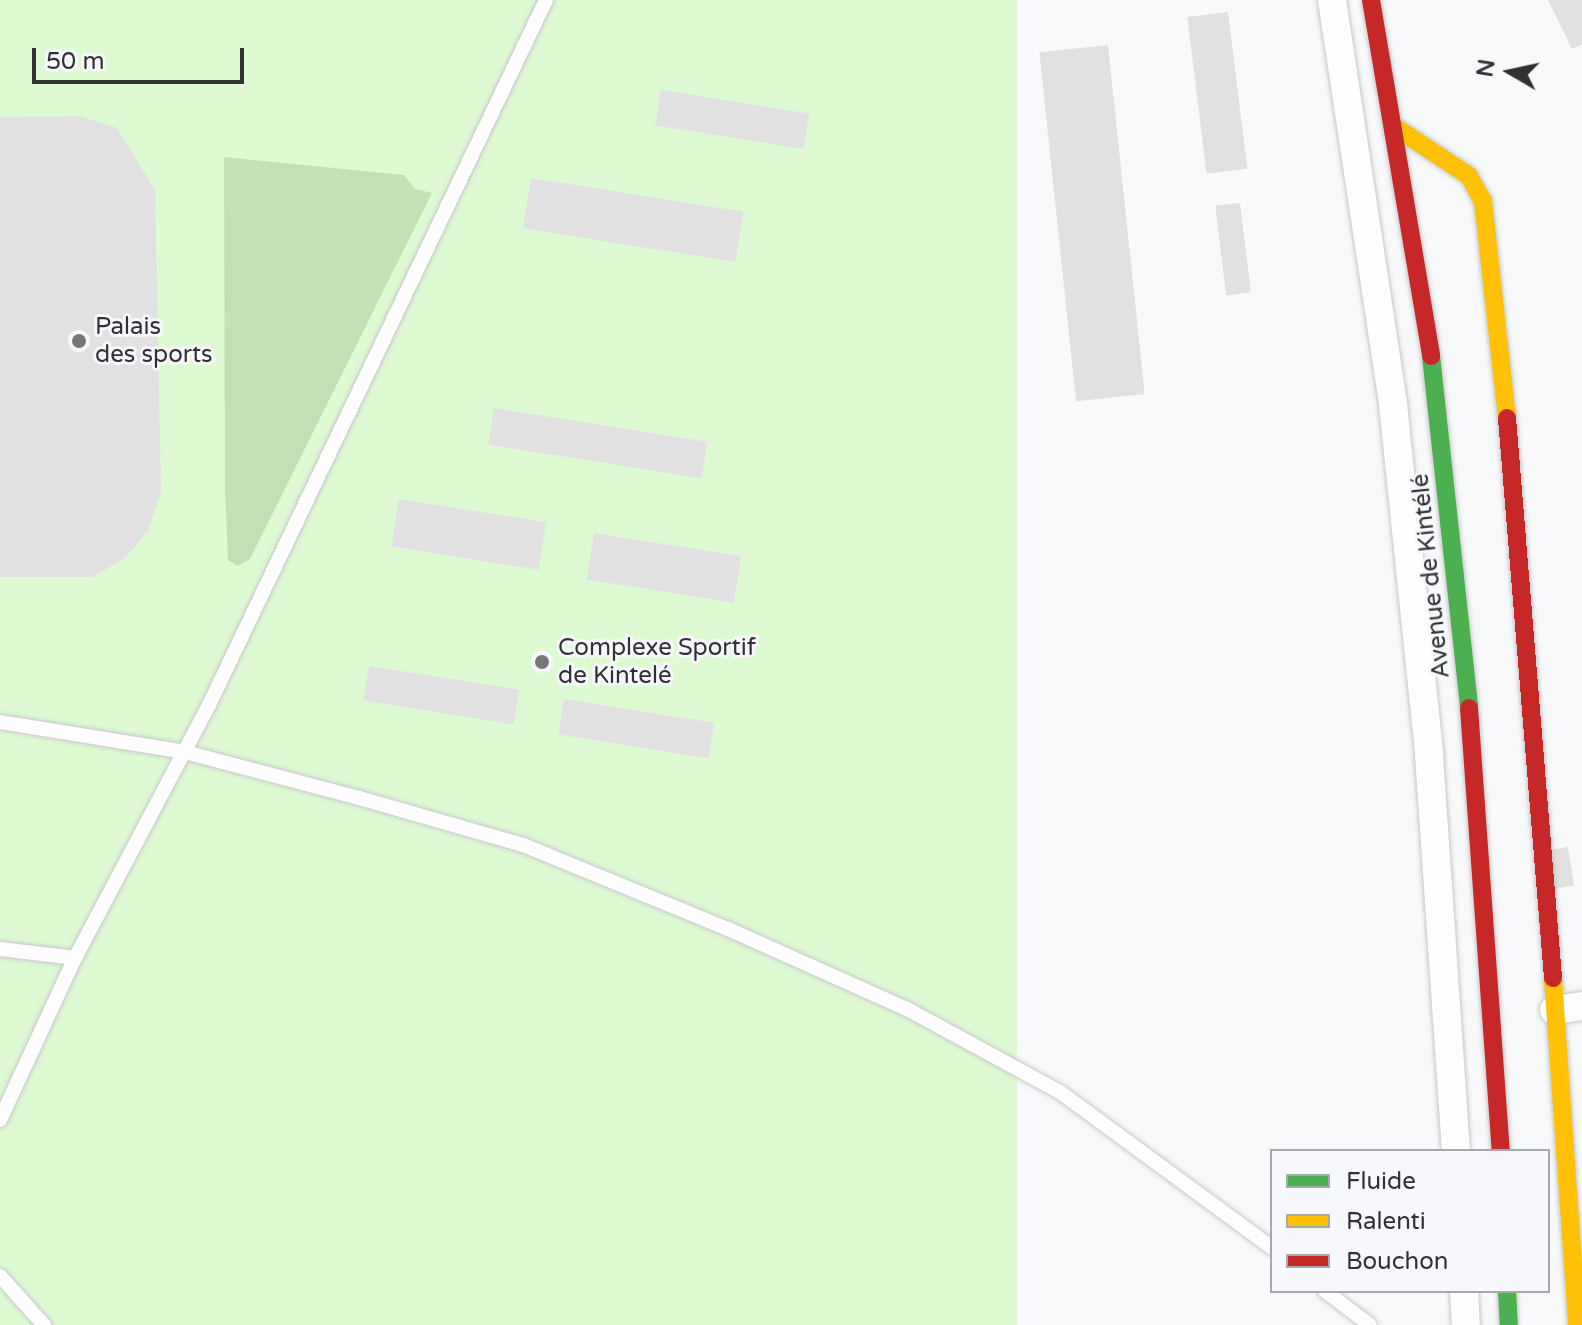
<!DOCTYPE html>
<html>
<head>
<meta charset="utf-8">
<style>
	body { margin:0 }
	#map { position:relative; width:1582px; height:1325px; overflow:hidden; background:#f8f9fa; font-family:"Varela Round",sans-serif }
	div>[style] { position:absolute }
	.green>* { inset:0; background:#defad3; transform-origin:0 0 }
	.forest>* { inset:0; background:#c1e1b4 }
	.building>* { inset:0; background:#e1e1e2; transform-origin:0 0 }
	.roads { filter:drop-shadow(0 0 2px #c8c9ca) drop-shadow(0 0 2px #c8c9ca) }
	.lane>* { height:14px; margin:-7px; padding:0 7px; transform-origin:7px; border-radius:7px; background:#fefefe }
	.street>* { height:28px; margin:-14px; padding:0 14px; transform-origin:14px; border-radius:14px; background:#fefefe }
	.fast>* { height:18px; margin:-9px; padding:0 9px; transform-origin:9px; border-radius:9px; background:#4caf50 }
	.slow>* { height:18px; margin:-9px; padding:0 9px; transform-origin:9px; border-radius:9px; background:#ffc107 }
	.jam>* { height:18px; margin:-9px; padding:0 9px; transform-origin:9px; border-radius:9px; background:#c62828 }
	.dots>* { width:22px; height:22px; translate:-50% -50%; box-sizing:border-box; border:4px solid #f7f8fb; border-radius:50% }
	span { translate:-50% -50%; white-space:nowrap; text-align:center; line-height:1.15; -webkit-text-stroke:6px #f7f8fb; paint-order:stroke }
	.poi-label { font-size:24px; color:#303132 }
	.left { translate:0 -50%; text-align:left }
	.street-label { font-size:24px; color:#303132 }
	.legend { position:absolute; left:1270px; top:1149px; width:280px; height:144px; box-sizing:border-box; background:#f7f8fb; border:2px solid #a7a8ab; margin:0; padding:10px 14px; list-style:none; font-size:24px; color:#303132 }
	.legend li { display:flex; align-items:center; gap:16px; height:40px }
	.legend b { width:40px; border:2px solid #a7a8ab }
	.north { position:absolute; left:1470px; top:32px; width:80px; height:80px; -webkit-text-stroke:6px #f7f8fb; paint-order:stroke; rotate:279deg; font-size:22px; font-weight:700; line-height:32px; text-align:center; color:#303132 }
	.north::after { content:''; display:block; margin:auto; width:28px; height:36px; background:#303132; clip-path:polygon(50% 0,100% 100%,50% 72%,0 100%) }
	.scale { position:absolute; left:32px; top:48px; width:212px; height:36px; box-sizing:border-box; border:4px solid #303132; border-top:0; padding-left:10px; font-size:24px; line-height:28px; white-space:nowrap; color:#303132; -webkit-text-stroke:6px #f7f8fb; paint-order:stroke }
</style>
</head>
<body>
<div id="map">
	<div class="green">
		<div style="left:0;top:0;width:1017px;height:1325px"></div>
	</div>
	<div class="forest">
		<div style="clip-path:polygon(224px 157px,404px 175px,415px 189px,432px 193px,250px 559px,238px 566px,228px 560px,225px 490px)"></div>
	</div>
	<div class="building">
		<div style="clip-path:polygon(1548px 0,1582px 0,1582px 44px,1572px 49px)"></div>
		<div style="left:1228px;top:12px;width:158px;height:41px;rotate:83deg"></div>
		<div style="left:1108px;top:45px;width:351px;height:69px;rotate:84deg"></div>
		<div style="left:661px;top:90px;width:150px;height:36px;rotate:9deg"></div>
		<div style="clip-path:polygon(79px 116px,117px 128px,155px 190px,161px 492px,148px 531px,126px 557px,93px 577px,0 577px,0 117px)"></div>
		<div style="left:531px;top:178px;width:215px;height:51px;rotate:9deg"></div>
		<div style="left:1240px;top:203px;width:90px;height:25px;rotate:83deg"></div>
		<div style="left:494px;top:408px;width:216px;height:37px;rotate:9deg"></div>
		<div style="left:399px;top:499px;width:149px;height:48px;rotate:9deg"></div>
		<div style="left:594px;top:533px;width:149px;height:47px;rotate:9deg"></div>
		<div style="left:369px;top:666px;width:152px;height:35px;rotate:9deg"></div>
		<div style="left:564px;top:699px;width:152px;height:36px;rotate:9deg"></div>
		<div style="left:1568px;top:847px;width:39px;height:20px;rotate:81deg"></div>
	</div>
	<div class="roads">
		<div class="lane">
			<div style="left:0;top:722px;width:187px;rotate:9.2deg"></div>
			<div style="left:185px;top:752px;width:180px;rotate:14.8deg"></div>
			<div style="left:359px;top:798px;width:171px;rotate:16deg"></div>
			<div style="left:523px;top:845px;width:222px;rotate:22.3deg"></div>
			<div style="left:728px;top:929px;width:196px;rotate:24.1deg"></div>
			<div style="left:907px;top:1009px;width:174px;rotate:28.5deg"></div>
			<div style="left:1060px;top:1092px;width:263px;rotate:36.3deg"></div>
			<div style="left:0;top:949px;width:76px;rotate:6.8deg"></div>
			<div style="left:0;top:1120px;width:179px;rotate:-65.2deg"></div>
			<div style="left:75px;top:958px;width:286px;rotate:-62.1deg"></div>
			<div style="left:209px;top:705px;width:781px;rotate:-64.45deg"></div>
			<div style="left:0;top:1276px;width:66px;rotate:48.1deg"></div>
			<div style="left:1325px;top:1291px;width:56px;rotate:37.1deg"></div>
		</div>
		<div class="street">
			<div style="left:1332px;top:0;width:409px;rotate:81.4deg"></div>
			<div style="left:1393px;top:404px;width:353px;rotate:84.1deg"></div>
			<div style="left:1429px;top:755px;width:397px;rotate:86.1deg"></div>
			<div style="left:1554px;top:1010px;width:28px;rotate:-8deg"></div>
			<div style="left:1464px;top:1291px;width:34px;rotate:87deg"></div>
		</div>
		<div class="fast">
			<div style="left:1431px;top:356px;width:354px;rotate:83.8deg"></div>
			<div style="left:1507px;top:1291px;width:34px;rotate:87deg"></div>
		</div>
		<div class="slow">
			<div style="left:1392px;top:125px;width:92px;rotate:33.5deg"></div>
			<div style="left:1469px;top:176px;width:29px;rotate:61deg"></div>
			<div style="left:1483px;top:201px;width:218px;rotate:83.7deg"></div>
			<div style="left:1553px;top:978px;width:348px;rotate:86deg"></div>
		</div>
		<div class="jam">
			<div style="left:1371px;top:0;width:361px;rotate:80.4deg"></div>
			<div style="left:1507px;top:418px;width:562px;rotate:85.3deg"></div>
			<div style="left:1469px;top:708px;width:444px;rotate:85.9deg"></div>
		</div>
	</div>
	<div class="dots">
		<div style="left:79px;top:341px;background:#767778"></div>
		<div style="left:542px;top:662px;background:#767778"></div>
	</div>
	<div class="poi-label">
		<span class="left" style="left:95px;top:341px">Palais<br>des sports</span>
		<span class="left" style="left:558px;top:662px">Complexe Sportif<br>de Kintelé</span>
	</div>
	<div class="street-label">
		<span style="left:1431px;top:576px;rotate:-96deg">Avenue de Kintélé</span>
	</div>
	<ul class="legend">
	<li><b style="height:10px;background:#4caf50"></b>Fluide</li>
	<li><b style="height:10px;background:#ffc107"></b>Ralenti</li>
	<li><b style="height:10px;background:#c62828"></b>Bouchon</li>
	</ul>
	<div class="north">N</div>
	<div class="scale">50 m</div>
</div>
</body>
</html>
